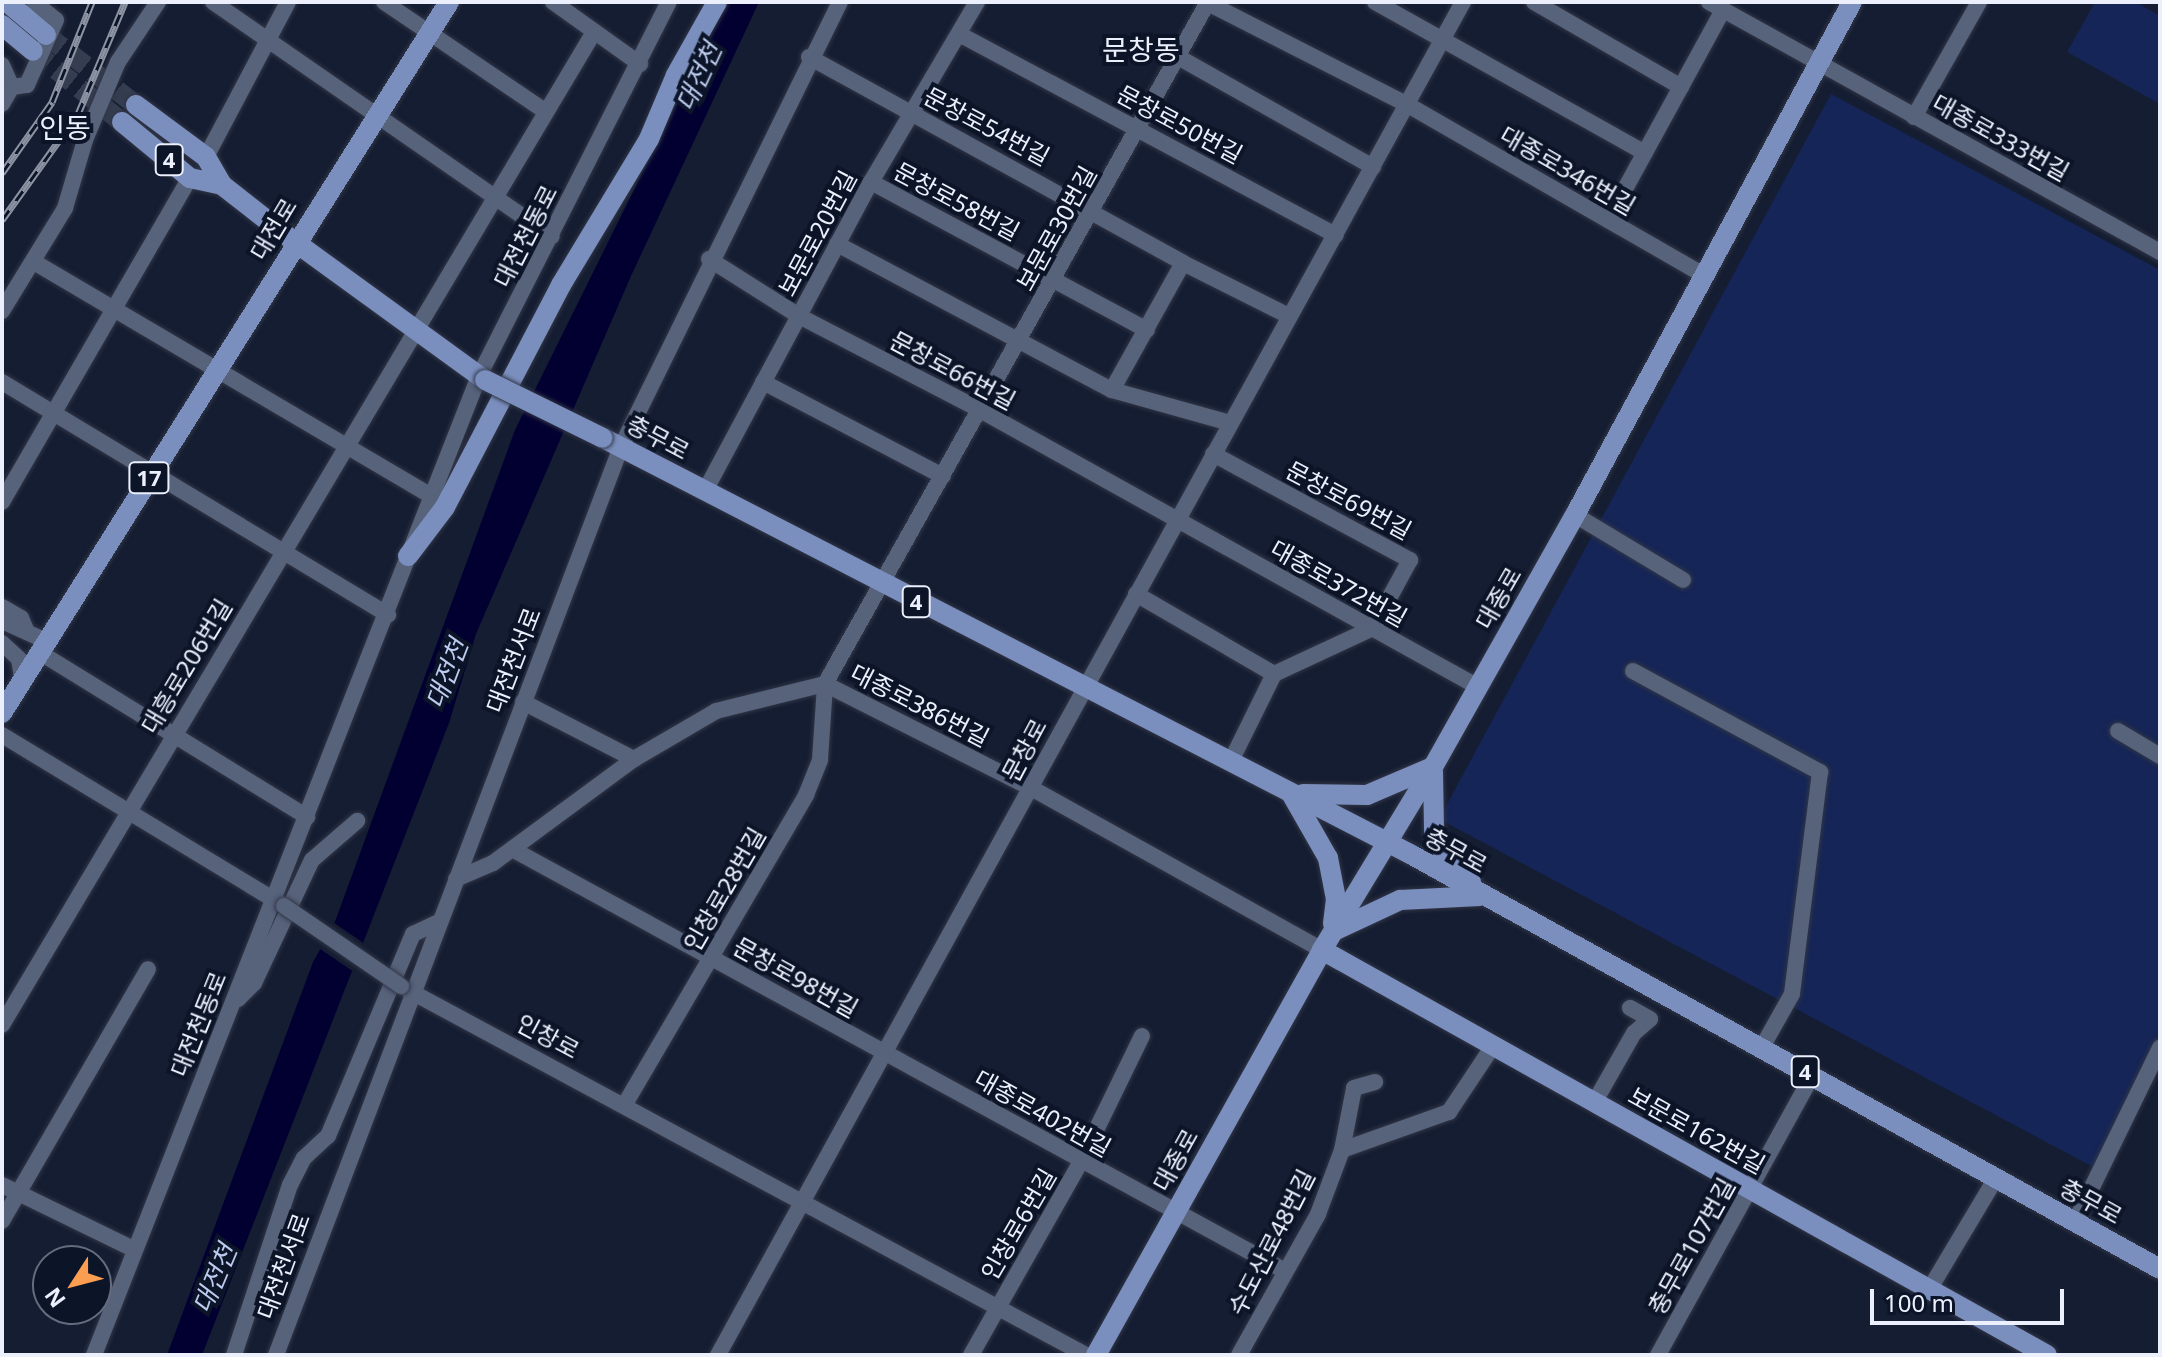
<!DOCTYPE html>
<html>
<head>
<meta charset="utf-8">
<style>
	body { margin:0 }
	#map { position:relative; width:2162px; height:1357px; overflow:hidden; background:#151d32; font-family:"Noto Sans","Noto Sans KR",sans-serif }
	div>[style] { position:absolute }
	.green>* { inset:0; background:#152557 }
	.water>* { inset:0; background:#020031 }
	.pier>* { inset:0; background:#151d32 }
	.major-tunnel>* { height:20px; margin-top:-10px; transform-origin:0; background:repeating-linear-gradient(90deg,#353d50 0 20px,transparent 0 30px) }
	.roads { filter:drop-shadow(0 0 2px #313646) drop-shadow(0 0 2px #313646) }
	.minor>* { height:16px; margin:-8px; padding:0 8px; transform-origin:8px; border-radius:8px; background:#57627b }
	.major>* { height:20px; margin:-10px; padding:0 10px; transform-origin:10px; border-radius:10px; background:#7b8fbf }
	.rail>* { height:7px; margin-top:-3.5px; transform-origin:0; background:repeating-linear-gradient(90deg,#0c1428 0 12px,#8c93a3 0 24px); box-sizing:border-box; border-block:2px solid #8c93a3 }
	.bridges { filter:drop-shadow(0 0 2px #313646) drop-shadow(0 0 2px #313646) }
	.minor-bridge>* { height:16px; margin:-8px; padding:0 8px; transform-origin:8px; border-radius:8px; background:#57627b }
	.major-bridge>* { height:20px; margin:-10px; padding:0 10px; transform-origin:10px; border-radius:10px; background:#7b8fbf }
	span { translate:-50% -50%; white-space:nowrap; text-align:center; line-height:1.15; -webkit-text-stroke:8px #0c1428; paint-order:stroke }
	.shield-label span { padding:2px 6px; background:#0c1428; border:2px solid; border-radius:6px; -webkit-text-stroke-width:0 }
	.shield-label { font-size:22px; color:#ebf0fc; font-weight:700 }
	.street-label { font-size:24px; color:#ebf0fc }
	.water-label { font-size:26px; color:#bdcbef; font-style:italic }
	.quarter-label { font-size:28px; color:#ebf0fc }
	.frame { position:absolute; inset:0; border:4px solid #ebf0fc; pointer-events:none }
	.north { position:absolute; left:32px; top:1245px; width:80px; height:80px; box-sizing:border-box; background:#0c1428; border:2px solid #656c7d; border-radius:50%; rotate:234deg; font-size:22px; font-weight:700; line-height:32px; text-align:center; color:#ebf0fc }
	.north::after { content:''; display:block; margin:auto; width:28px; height:36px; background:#fc9e52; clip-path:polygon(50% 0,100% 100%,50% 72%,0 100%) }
	.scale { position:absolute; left:1870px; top:1289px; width:194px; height:36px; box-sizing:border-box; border:4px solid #ebf0fc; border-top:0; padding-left:10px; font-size:24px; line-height:28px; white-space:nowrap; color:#ebf0fc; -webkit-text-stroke:6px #0c1428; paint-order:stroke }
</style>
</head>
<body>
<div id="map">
	<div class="green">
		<div style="clip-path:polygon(2095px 2px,2136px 2px,2160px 16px,2160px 104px,2067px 52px)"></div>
		<div style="clip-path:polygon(1831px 94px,2160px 270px,2160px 1032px,2095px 1168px,1439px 819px)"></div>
	</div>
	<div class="water">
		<div style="clip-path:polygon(727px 2px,759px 2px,631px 276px,476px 634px,449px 723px,202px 1355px,167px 1355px,313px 962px,333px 927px,515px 430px)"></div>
	</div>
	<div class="pier">
		<div style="clip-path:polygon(330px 920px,365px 944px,354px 972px,317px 947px)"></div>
	</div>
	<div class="major-tunnel">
		<div style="left:46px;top:35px;width:114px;rotate:37.9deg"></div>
		<div style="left:33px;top:51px;width:114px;rotate:38.6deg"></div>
	</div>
	<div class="roads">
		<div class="minor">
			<div style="left:213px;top:2px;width:412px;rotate:34.7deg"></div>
			<div style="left:384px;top:2px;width:194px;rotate:34.1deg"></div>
			<div style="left:553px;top:2px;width:107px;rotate:35.5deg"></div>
			<div style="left:1206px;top:2px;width:227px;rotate:27deg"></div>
			<div style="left:1408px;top:105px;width:343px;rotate:29.9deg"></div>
			<div style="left:1375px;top:2px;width:309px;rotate:29.2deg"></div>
			<div style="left:1534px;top:2px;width:170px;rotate:30deg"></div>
			<div style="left:1709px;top:2px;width:516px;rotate:29deg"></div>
			<div style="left:959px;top:34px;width:427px;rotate:28.1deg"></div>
			<div style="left:809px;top:57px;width:427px;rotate:28.8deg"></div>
			<div style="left:1183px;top:263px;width:119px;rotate:26.6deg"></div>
			<div style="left:1178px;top:57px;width:224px;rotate:29.4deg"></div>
			<div style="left:2px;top:65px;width:24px;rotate:66deg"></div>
			<div style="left:2px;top:104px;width:20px;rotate:-60deg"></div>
			<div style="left:12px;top:87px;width:15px;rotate:-8deg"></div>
			<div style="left:27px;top:85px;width:71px;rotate:-66deg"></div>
			<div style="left:56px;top:20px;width:28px;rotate:-141deg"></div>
			<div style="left:1914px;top:117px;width:132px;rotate:-60.5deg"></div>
			<div style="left:206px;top:157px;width:175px;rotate:-62.1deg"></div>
			<div style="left:871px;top:182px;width:313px;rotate:28.2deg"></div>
			<div style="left:1608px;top:220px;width:239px;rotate:-61.3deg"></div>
			<div style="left:837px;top:244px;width:311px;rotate:28deg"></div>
			<div style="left:1112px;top:390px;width:123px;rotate:15.6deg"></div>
			<div style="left:709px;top:259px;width:107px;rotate:32.3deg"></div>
			<div style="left:799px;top:316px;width:204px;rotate:27.4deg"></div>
			<div style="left:980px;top:410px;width:570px;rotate:29.08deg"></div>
			<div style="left:34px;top:262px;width:459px;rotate:30.5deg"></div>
			<div style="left:2px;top:311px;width:121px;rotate:-58.5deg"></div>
			<div style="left:65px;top:208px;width:71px;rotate:-73.6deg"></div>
			<div style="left:85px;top:140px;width:85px;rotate:-67.1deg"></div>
			<div style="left:118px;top:62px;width:72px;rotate:-56.3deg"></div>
			<div style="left:2px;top:382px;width:451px;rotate:31.1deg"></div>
			<div style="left:763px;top:382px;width:203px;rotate:27.6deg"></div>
			<div style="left:1112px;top:390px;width:145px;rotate:-60.8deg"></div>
			<div style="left:1213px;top:454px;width:224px;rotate:28.3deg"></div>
			<div style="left:1410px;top:560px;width:77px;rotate:118.6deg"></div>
			<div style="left:1373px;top:628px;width:109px;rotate:155.1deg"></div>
			<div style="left:705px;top:491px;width:351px;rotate:-61.8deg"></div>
			<div style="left:871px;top:182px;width:209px;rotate:-59.5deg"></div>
			<div style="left:2px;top:502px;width:375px;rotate:-59.9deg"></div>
			<div style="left:1575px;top:515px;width:126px;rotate:31deg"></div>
			<div style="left:1136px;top:594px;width:160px;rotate:30.1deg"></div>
			<div style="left:2px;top:607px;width:22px;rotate:30deg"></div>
			<div style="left:21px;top:618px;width:13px;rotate:67deg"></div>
			<div style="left:2px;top:621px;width:48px;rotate:24.4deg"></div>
			<div style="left:2px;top:643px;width:23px;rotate:43deg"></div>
			<div style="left:19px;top:659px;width:20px;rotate:81deg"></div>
			<div style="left:39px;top:652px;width:315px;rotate:31.6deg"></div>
			<div style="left:1633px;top:671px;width:213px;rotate:28.4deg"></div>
			<div style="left:1820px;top:772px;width:224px;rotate:97.2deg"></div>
			<div style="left:1792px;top:994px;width:63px;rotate:119.4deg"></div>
			<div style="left:523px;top:702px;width:125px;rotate:27.2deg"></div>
			<div style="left:2118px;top:731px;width:49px;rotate:30.8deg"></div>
			<div style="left:2px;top:735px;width:326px;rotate:31.2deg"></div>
			<div style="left:1231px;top:761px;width:97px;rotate:-63.7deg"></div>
			<div style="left:512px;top:849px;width:881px;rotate:28.63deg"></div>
			<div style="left:456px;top:879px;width:40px;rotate:-23.4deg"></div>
			<div style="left:493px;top:863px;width:175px;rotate:-36.4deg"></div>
			<div style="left:634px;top:759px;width:95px;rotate:-30.3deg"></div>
			<div style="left:716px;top:711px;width:112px;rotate:-13.9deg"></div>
			<div style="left:825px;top:684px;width:231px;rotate:26.8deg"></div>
			<div style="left:1031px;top:788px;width:333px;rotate:29.1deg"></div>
			<div style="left:408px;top:990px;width:770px;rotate:28.3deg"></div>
			<div style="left:238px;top:999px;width:23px;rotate:-45deg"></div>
			<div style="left:254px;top:983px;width:136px;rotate:-64.8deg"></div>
			<div style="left:312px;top:860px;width:60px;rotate:-40.9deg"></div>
			<div style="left:2px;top:1025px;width:1156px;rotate:-59.2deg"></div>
			<div style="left:1594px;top:1103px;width:81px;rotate:-60.3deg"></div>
			<div style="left:1634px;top:1033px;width:21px;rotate:-41deg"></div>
			<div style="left:1650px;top:1019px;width:23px;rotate:-151deg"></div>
			<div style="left:625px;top:1104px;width:358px;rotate:-59.6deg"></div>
			<div style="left:806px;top:795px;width:38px;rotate:-68deg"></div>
			<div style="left:820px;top:760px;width:76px;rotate:-86.2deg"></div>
			<div style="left:825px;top:684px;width:782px;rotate:-60.68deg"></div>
			<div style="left:1342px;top:1150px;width:114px;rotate:-19.6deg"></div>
			<div style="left:1449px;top:1112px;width:79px;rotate:-56.3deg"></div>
			<div style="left:2px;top:1185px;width:146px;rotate:26deg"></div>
			<div style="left:2px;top:1221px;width:291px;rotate:-59.9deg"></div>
			<div style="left:2075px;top:1222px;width:194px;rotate:-64deg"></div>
			<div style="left:1929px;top:1290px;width:131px;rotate:-59.1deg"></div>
			<div style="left:94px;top:1355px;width:1052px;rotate:-68.53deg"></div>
			<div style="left:479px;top:376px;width:419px;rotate:-63.1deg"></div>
			<div style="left:234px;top:1355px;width:179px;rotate:-71.8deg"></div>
			<div style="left:290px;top:1185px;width:30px;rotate:-63deg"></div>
			<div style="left:304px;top:1158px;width:33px;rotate:-43deg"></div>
			<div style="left:328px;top:1136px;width:219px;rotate:-67.2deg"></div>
			<div style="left:413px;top:934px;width:29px;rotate:-25deg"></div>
			<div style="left:276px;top:1355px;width:971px;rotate:-69.2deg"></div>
			<div style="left:621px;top:447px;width:496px;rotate:-63.8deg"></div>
			<div style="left:718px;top:1355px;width:1545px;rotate:-61.16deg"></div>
			<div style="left:971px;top:1355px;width:223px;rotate:-60.4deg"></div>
			<div style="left:1081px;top:1161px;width:139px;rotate:-64deg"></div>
			<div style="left:1239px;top:1355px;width:162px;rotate:-60.7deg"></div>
			<div style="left:1318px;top:1214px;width:68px;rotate:-69.4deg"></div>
			<div style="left:1342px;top:1150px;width:63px;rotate:-79deg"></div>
			<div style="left:1354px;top:1088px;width:22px;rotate:-16deg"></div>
			<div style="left:1658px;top:1355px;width:319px;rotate:-61.1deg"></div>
		</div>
		<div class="major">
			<div style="left:7px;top:2px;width:51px;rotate:40.2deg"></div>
			<div style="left:2px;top:25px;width:40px;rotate:40deg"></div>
			<div style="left:136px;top:105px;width:87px;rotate:36.6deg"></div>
			<div style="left:206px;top:157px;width:32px;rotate:60deg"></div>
			<div style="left:222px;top:185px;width:93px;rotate:38deg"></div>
			<div style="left:295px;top:242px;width:235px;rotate:36deg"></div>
			<div style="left:122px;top:122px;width:88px;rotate:39.5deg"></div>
			<div style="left:190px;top:178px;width:33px;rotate:12deg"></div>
			<div style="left:603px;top:438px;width:910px;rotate:27.27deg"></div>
			<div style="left:1412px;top:855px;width:855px;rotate:28.96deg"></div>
			<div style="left:408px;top:556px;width:61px;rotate:-52.9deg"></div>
			<div style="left:445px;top:507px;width:250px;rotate:-62.4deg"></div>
			<div style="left:561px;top:285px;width:170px;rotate:-58.9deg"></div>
			<div style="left:649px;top:139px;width:69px;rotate:-67.1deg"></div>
			<div style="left:676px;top:75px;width:84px;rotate:-60.7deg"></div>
			<div style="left:2px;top:713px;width:840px;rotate:-57.84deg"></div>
			<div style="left:1433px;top:772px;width:60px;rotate:89deg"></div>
			<div style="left:1434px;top:832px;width:22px;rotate:66deg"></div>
			<div style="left:1443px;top:852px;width:41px;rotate:47deg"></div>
			<div style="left:1303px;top:794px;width:64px;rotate:0.9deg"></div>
			<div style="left:1367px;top:795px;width:69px;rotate:-23.2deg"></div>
			<div style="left:1292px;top:795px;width:73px;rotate:60.3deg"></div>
			<div style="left:1328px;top:858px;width:42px;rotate:79deg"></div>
			<div style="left:1336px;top:899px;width:25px;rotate:97deg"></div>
			<div style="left:1336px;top:930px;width:71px;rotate:-25.1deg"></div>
			<div style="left:1400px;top:900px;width:80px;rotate:-2.9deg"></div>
			<div style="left:1322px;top:950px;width:830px;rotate:29.19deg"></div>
			<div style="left:1096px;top:1355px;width:464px;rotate:-60.8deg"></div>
			<div style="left:1322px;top:950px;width:214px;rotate:-58.8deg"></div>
			<div style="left:1433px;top:767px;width:289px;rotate:-60.6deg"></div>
			<div style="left:1575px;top:515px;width:583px;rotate:-61.63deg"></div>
		</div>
	</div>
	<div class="rail">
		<div style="left:2px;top:173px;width:87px;rotate:-54.8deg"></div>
		<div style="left:52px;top:102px;width:108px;rotate:-68.2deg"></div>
		<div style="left:2px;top:220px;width:130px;rotate:-54.4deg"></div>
		<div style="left:78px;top:114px;width:121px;rotate:-67.2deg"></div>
	</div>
	<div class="bridges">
		<div class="minor-bridge">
			<div style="left:284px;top:906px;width:142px;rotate:34.4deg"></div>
		</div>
		<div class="major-bridge">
			<div style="left:485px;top:380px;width:131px;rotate:26.2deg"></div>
		</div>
	</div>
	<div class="shield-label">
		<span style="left:169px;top:160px">4</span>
		<span style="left:149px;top:478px">17</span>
		<span style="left:916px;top:602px">4</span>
		<span style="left:1805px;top:1072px">4</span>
	</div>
	<div class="street-label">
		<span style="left:1180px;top:124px;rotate:28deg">문창로50번길</span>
		<span style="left:987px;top:126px;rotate:28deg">문창로54번길</span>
		<span style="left:2001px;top:137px;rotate:29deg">대종로333번길</span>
		<span style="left:1568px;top:170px;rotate:30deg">대종로346번길</span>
		<span style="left:957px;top:201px;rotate:28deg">문창로58번길</span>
		<span style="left:1056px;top:228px;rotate:-61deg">보문로30번길</span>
		<span style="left:273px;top:229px;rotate:-59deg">대전로</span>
		<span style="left:817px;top:233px;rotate:-62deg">보문로20번길</span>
		<span style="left:525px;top:236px;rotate:-63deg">대전천동로</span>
		<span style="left:953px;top:370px;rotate:28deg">문창로66번길</span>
		<span style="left:658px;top:437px;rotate:28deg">충무로</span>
		<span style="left:1349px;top:500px;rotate:28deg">문창로69번길</span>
		<span style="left:1339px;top:583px;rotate:29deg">대종로372번길</span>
		<span style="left:1498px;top:598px;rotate:-60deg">대종로</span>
		<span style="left:513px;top:660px;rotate:-69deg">대전천서로</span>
		<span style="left:186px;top:666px;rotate:-59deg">대흥로206번길</span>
		<span style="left:920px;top:705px;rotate:27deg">대종로386번길</span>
		<span style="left:1024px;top:750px;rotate:-62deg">문창로</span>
		<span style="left:1456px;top:850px;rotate:29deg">충무로</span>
		<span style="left:724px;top:889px;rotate:-60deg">인창로28번길</span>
		<span style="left:796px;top:977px;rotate:29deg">문창로98번길</span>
		<span style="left:198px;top:1024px;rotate:-68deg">대전천동로</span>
		<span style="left:548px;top:1036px;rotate:28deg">인창로</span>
		<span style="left:1043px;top:1113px;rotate:29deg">대종로402번길</span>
		<span style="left:1697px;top:1130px;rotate:29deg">보문로162번길</span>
		<span style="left:1175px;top:1160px;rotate:-61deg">대종로</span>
		<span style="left:2091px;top:1201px;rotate:29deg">충무로</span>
		<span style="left:1018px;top:1224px;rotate:-60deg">인창로6번길</span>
		<span style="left:1271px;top:1242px;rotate:-63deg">수도산로48번길</span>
		<span style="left:1691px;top:1246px;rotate:-61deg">충무로107번길</span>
		<span style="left:283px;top:1266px;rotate:-70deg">대전천서로</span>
	</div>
	<div class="water-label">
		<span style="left:699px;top:77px;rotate:-65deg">대전천</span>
		<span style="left:447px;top:674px;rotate:-69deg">대전천</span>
		<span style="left:215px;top:1279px;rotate:-67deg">대전천</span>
	</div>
	<div class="quarter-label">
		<span style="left:1141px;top:49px">문창동</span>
		<span style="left:65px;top:127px">인동</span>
	</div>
	<div class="frame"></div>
	<div class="north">N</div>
	<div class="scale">100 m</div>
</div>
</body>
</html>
